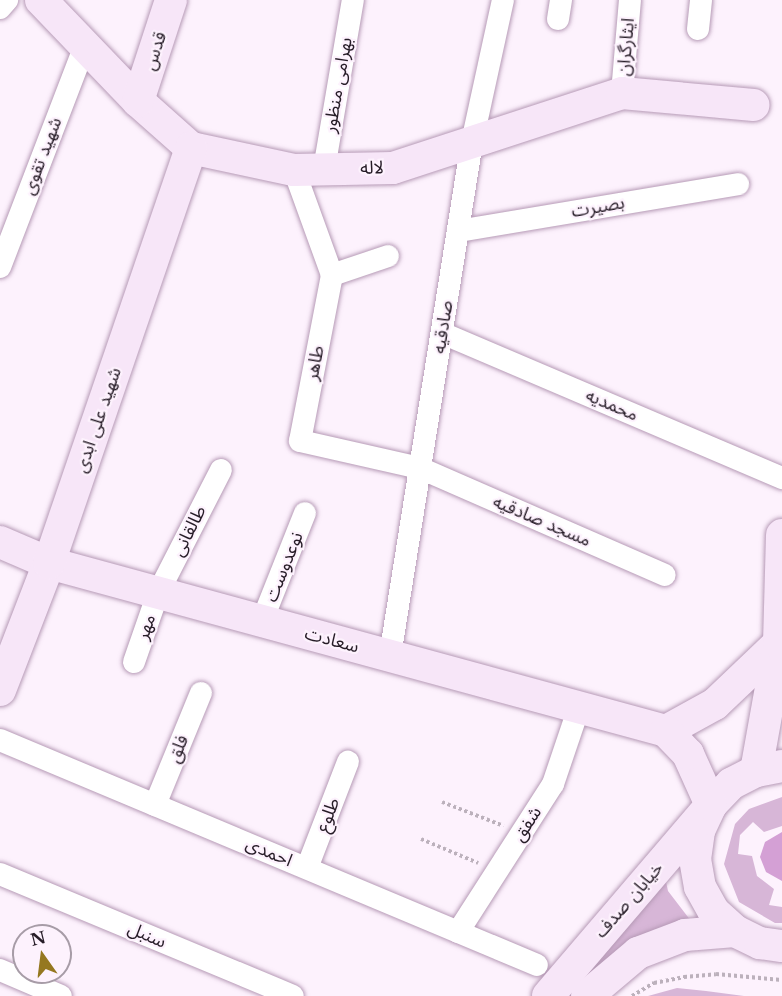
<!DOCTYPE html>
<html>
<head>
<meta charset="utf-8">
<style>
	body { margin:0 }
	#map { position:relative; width:782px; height:996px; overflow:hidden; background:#fdf2fd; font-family:"Libre Baskerville","Noto Sans Arabic",serif }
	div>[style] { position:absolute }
	.green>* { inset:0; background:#d7b6d7 }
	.water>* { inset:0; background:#d4a0d5 }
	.path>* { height:4px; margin-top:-2px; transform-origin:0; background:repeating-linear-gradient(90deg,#bcb1bc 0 3px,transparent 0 6px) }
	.roads { filter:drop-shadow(0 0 2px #b69ab6) drop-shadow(0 0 2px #b69ab6) }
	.street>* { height:22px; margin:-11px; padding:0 11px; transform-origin:11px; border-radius:11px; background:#fff }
	.secondary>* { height:32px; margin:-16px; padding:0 16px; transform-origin:16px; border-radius:16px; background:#f7e6f8 }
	span { translate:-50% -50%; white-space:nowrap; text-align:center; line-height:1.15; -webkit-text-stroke:4.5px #fdf2fd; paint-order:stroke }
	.street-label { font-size:18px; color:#261c27 }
	.north { position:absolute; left:12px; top:924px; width:60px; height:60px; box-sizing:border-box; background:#fdf2fd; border:2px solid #a79ca7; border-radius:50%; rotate:346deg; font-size:16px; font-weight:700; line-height:24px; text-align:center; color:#261c27 }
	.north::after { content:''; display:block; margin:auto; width:21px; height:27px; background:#957820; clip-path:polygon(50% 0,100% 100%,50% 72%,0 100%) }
</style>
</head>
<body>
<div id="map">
	<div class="green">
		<div style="clip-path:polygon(782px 797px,782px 826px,764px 832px,753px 822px,740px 835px,738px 854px,752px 856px,757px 876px,774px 889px,769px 905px,782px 907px,782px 923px,775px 923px,739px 902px,724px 864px,735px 824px,749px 809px)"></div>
		<div style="clip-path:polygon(665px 877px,668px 891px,691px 921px,653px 930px,593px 969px)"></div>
		<div style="clip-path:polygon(677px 988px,706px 991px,744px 996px,648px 996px)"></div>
	</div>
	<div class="water">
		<div style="clip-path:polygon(782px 832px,782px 881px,766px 872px,760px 857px,765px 842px)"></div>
	</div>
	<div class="path">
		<div style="left:442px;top:802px;width:66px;rotate:21.2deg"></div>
		<div style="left:421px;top:839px;width:62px;rotate:22.8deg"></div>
		<div style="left:632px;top:996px;width:26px;rotate:-31deg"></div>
		<div style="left:654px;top:983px;width:31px;rotate:-11deg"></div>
		<div style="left:684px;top:977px;width:32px;rotate:-5deg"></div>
		<div style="left:716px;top:974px;width:66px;rotate:5.2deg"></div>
	</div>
	<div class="roads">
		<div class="street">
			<div style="left:0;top:8px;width:11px;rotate:-49deg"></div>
			<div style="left:558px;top:19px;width:19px;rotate:-81deg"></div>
			<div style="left:698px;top:29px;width:29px;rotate:-84deg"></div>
			<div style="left:622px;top:93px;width:93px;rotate:-85.1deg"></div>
			<div style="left:324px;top:169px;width:171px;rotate:-80.3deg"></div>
			<div style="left:294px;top:170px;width:112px;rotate:70.1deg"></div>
			<div style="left:332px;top:275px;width:169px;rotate:100.9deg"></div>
			<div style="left:300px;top:441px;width:123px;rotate:12.7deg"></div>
			<div style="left:420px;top:468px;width:267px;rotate:23.6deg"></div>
			<div style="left:458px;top:231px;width:284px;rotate:-9.5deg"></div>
			<div style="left:0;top:267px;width:237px;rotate:-69deg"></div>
			<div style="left:332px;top:275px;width:59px;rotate:-18.7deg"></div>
			<div style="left:442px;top:333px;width:370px;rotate:23.1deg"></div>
			<div style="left:262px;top:621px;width:116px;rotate:-68.3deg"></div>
			<div style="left:390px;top:656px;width:520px;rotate:-80.94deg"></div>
			<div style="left:472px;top:142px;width:145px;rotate:-77.7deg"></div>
			<div style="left:134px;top:662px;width:73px;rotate:-70.8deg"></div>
			<div style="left:158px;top:593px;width:138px;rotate:-62.9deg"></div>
			<div style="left:0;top:740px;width:582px;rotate:22.73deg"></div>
			<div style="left:155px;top:805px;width:121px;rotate:-67.7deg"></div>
			<div style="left:307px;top:868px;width:114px;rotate:-68.9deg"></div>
			<div style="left:0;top:874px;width:317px;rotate:22.6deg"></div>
			<div style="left:458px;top:932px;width:176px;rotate:-57.3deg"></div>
			<div style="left:553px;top:784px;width:81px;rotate:-71.3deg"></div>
			<div style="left:0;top:970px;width:66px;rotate:23.1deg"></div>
		</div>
		<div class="secondary">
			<div style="left:41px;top:0;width:140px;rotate:46.2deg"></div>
			<div style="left:138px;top:101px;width:71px;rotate:41.6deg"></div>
			<div style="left:191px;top:148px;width:105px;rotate:12.1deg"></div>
			<div style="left:294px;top:170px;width:99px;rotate:-1.2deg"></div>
			<div style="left:393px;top:168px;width:241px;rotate:-18.1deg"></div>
			<div style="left:622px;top:93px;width:132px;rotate:5.2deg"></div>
			<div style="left:138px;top:101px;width:106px;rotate:-71.9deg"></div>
			<div style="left:0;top:542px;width:53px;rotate:23.2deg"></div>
			<div style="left:49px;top:563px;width:639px;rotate:15.23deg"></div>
			<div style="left:0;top:690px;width:136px;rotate:-68.9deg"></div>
			<div style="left:49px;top:563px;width:439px;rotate:-71.1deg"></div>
			<div style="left:666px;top:731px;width:56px;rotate:-28.9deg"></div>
			<div style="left:715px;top:704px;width:88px;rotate:-43.6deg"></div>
			<div style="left:782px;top:766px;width:26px;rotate:169deg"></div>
			<div style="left:756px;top:771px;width:28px;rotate:153deg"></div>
			<div style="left:731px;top:784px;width:29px;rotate:134deg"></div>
			<div style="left:711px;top:805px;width:29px;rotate:115deg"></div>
			<div style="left:699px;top:831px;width:28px;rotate:98deg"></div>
			<div style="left:695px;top:859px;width:28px;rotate:80deg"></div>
			<div style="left:700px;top:887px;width:29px;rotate:61deg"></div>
			<div style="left:714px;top:912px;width:28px;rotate:42deg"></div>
			<div style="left:735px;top:931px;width:28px;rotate:26deg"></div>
			<div style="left:760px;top:943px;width:22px;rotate:8deg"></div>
			<div style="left:756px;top:771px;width:130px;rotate:-79.8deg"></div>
			<div style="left:779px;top:643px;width:108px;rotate:-88.4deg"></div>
			<div style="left:548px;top:996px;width:251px;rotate:-49.5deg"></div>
			<div style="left:711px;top:805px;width:56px;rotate:-114.3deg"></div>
			<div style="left:688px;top:754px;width:32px;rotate:-134deg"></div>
			<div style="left:587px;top:996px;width:67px;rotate:-40.1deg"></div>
			<div style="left:638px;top:953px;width:50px;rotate:-21deg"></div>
			<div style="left:685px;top:935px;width:50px;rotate:-4.6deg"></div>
		</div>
	</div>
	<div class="street-label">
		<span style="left:626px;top:47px;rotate:-85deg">ایثارگران</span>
		<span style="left:155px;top:51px;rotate:-72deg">قدس</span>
		<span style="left:338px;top:85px;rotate:-80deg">بهرامی منظور</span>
		<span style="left:42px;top:156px;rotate:-69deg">شهید تقوی</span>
		<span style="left:372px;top:168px;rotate:-1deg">لاله</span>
		<span style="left:598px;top:207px;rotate:-10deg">بصیرت</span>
		<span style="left:443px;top:327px;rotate:-81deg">صادقیه</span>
		<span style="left:315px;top:363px;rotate:-79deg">طاهر</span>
		<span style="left:612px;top:405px;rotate:23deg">محمدیه</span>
		<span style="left:98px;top:420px;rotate:-71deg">شهید علی ابدی</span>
		<span style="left:542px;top:521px;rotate:23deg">مسجد صادقیه</span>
		<span style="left:189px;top:531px;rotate:-63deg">طالقانی</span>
		<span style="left:284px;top:567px;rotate:-68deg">نوعدوست</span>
		<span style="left:146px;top:627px;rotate:-71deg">مهر</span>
		<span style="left:332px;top:640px;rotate:15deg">سعادت</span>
		<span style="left:178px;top:749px;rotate:-68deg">فلق</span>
		<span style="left:328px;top:815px;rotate:-69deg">طلوع</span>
		<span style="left:527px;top:824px;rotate:-57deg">شفق</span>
		<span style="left:269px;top:852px;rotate:23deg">احمدی</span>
		<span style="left:629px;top:900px;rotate:-49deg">خیابان صدف</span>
		<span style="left:147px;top:935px;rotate:23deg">سنبل</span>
	</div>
	<div class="north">N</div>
</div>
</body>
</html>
